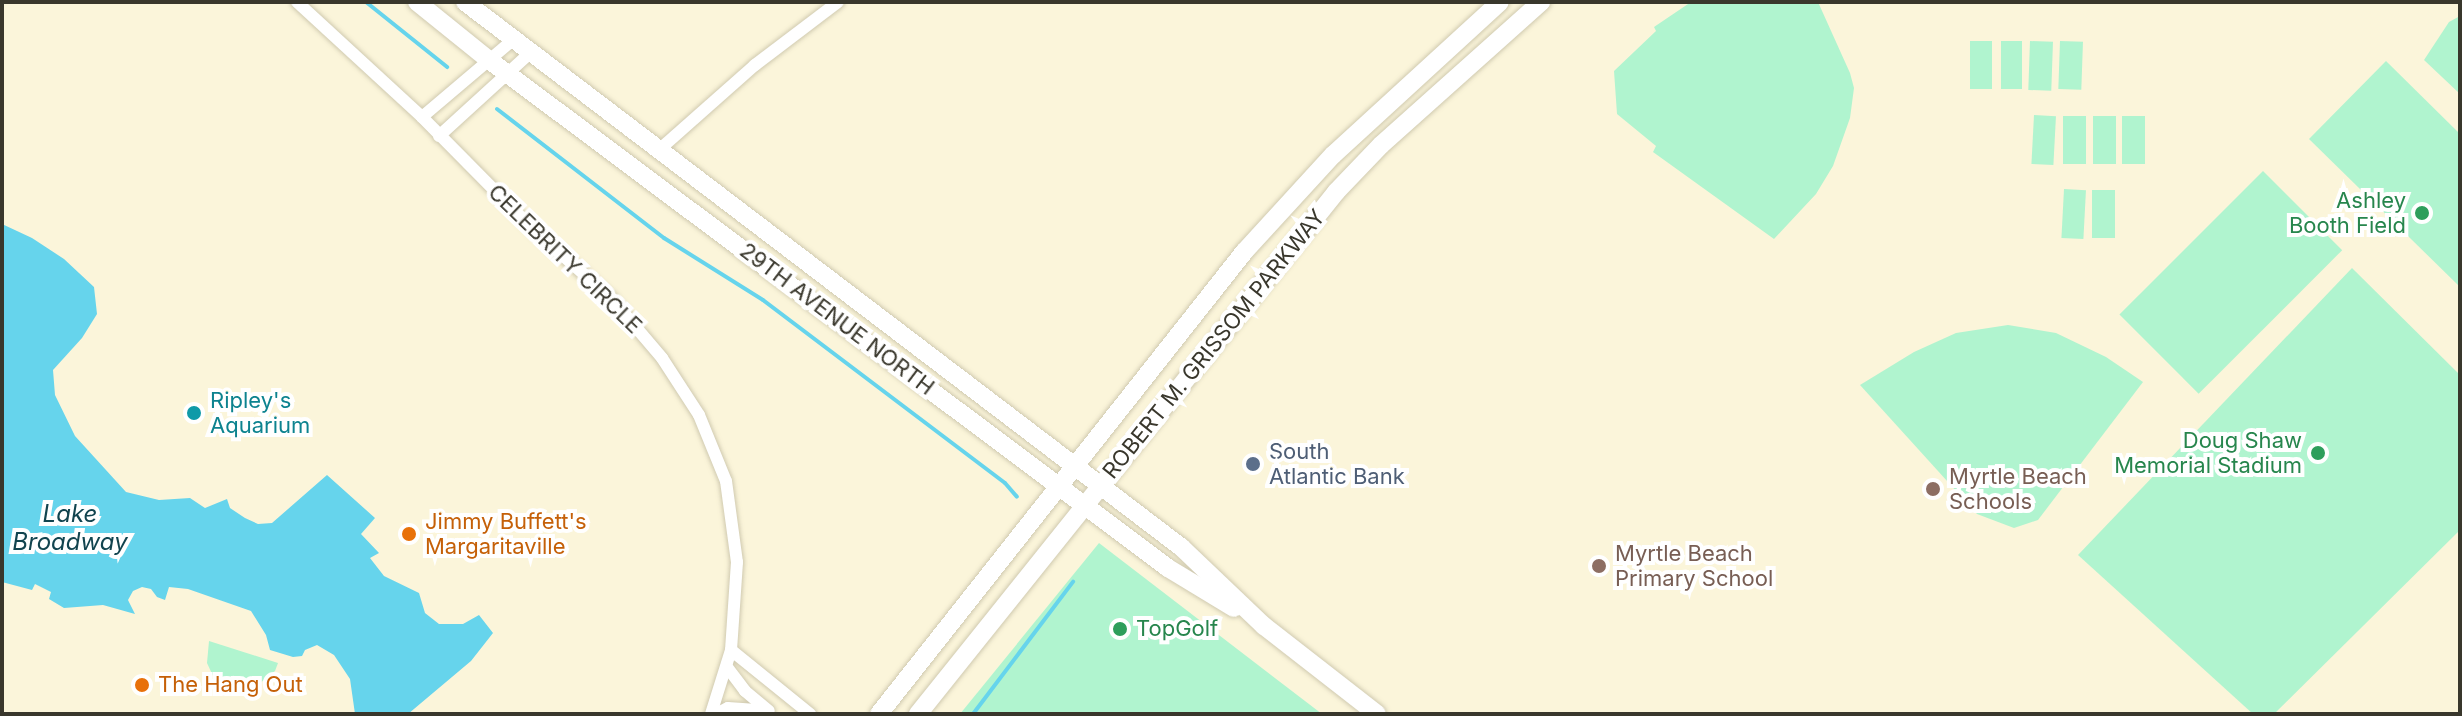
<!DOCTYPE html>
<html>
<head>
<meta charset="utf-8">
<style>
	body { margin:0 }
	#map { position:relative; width:2462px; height:716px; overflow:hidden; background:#fbf5da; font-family:Inter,sans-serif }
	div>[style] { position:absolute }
	.green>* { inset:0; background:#b0f4cf; transform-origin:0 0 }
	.water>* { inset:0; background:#66d4ec }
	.stream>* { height:4px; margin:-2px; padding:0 2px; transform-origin:2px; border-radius:2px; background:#66d4ec }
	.roads { filter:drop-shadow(0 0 2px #d0cab0) drop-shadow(0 0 2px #d0cab0) }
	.street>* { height:12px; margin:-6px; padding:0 6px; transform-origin:6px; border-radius:6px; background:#fff }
	.secondary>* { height:18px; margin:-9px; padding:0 9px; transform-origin:9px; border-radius:9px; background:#fff }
	.dots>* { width:22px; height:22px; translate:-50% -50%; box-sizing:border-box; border:4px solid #fff; border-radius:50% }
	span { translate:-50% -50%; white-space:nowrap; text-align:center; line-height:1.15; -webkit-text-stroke:8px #fff; paint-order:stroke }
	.leisure-label { font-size:22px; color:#27864d }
	.right { translate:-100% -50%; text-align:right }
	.left { translate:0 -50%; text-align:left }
	.street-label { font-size:22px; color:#39372c }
	.culture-label { font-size:22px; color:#0d838f }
	.service-label { font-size:22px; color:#4e5e75 }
	.education-label { font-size:22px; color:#785e54 }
	.food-label { font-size:22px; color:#c56008 }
	.water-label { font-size:24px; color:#12444f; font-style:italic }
	.frame { position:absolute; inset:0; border:4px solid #39372c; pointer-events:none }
</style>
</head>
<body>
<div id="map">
	<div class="green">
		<div style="clip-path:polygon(1691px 2px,1818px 2px,1850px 73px,1854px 88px,1850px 118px,1833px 166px,1816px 194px,1774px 239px,1653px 152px,1656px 146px,1617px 114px,1614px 71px,1656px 31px,1654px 27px)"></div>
		<div style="clip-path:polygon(2460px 16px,2460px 94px,2424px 60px,2449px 22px)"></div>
		<div style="left:1970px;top:41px;width:22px;height:48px"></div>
		<div style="left:2001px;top:41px;width:21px;height:48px"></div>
		<div style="left:2030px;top:41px;width:23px;height:49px;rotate:2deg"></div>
		<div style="left:2060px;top:41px;width:23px;height:48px;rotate:2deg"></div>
		<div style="clip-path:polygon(2386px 61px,2460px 134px,2460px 287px,2309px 139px)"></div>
		<div style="left:2034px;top:115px;width:22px;height:49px;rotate:3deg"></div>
		<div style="left:2063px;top:116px;width:23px;height:48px"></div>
		<div style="left:2093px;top:116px;width:23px;height:48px"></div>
		<div style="left:2122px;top:116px;width:23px;height:48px"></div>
		<div style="left:2263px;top:171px;width:112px;height:203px;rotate:45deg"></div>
		<div style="left:2064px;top:189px;width:22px;height:49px;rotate:3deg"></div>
		<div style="left:2092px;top:190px;width:23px;height:48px"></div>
		<div style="clip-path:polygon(2352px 268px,2460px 375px,2460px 530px,2274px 714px,2253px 714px,2078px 555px)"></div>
		<div style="clip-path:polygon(2008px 325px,2056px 333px,2106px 357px,2143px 382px,2038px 520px,2014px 528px,1977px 514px,1860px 385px,1914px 352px,1956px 333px)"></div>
		<div style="clip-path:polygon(1099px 543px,1322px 714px,960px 714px)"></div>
		<div style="clip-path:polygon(209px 641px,278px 663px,275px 671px,254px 688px,232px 690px,213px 676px,207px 663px)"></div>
	</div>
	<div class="water">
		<div style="clip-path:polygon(2px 224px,32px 238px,64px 259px,94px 287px,97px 314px,82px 338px,53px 370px,55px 395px,75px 436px,126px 492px,159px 500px,190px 498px,205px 508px,227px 499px,230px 508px,245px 518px,258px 524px,272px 523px,327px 475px,375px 518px,361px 534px,379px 553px,370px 558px,384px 576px,419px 593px,425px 613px,439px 624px,463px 624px,479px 615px,493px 633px,471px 661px,408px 714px,355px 714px,350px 679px,334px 655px,317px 645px,305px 650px,302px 656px,293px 657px,270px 650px,266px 635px,251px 611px,188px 589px,169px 587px,165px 600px,157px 597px,151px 589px,142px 587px,133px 591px,128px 600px,135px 614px,103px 605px,64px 608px,49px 599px,51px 592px,35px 584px,32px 590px,2px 582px)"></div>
	</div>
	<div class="stream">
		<div style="left:366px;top:2px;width:104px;rotate:38.7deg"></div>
		<div style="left:497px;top:109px;width:211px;rotate:37.7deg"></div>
		<div style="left:664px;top:238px;width:117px;rotate:32.1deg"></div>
		<div style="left:763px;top:300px;width:303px;rotate:37.1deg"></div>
		<div style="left:1005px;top:483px;width:18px;rotate:49deg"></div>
		<div style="left:973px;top:714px;width:166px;rotate:-52.9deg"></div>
	</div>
	<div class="roads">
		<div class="street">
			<div style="left:297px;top:2px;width:170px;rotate:42.6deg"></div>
			<div style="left:422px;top:117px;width:161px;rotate:45.3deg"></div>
			<div style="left:535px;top:231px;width:101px;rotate:41.4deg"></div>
			<div style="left:611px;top:298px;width:79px;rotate:49.6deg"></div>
			<div style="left:662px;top:358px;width:68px;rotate:57deg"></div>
			<div style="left:699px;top:415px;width:71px;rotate:67.8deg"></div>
			<div style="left:726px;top:481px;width:82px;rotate:82.3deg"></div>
			<div style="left:737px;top:562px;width:88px;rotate:93.9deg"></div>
			<div style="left:731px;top:650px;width:67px;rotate:107.4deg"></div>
			<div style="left:422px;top:117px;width:121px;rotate:-40.3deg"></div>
			<div style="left:439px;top:136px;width:125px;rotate:-42.4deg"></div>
			<div style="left:660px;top:149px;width:127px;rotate:-41.5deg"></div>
			<div style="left:755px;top:65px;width:104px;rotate:-37.2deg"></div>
			<div style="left:731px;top:650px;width:102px;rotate:39deg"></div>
			<div style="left:727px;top:667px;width:30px;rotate:53deg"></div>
			<div style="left:745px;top:691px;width:31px;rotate:40deg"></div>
			<div style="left:716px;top:714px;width:13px;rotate:-27deg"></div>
			<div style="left:728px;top:708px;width:39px;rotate:4deg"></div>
		</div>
		<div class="secondary">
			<div style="left:417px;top:2px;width:92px;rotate:38.9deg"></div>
			<div style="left:489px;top:60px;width:848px;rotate:36.8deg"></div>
			<div style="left:1168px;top:568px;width:77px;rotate:31.2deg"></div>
			<div style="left:465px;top:2px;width:900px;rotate:37.28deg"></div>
			<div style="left:1181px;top:547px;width:115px;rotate:43.6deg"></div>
			<div style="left:1264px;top:626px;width:143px;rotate:37.9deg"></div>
			<div style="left:879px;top:714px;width:589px;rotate:-51.69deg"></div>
			<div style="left:1244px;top:252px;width:132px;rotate:-47.5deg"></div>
			<div style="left:1333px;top:155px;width:226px;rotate:-42.5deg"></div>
			<div style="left:918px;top:714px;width:669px;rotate:-51.31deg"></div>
			<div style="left:1336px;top:192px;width:65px;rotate:-46.2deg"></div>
			<div style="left:1381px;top:145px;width:215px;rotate:-41.8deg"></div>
		</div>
	</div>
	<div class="dots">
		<div style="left:2422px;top:213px;background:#2e9e5b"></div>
		<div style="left:194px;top:413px;background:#0f9aa8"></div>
		<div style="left:2318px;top:453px;background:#2e9e5b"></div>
		<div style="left:1253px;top:464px;background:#5c6f8a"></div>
		<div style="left:1933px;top:489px;background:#8d6e63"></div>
		<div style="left:409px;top:534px;background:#e8710a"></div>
		<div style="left:1599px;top:566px;background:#8d6e63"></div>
		<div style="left:1120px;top:629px;background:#2e9e5b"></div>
		<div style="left:142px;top:685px;background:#e8710a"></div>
	</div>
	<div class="leisure-label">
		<span class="right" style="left:2406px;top:213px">Ashley<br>Booth Field</span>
		<span class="right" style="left:2302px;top:453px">Doug Shaw<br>Memorial Stadium</span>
		<span class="left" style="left:1136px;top:629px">TopGolf</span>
	</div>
	<div class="street-label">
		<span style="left:565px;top:259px;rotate:44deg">CELEBRITY CIRCLE</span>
		<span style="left:837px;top:319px;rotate:37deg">29TH AVENUE NORTH</span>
		<span style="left:1214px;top:344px;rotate:-51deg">ROBERT M. GRISSOM PARKWAY</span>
	</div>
	<div class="culture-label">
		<span class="left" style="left:210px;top:413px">Ripley's<br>Aquarium</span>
	</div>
	<div class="service-label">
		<span class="left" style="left:1269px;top:464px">South<br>Atlantic Bank</span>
	</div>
	<div class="education-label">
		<span class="left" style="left:1949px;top:489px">Myrtle Beach<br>Schools</span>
		<span class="left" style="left:1615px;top:566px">Myrtle Beach<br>Primary School</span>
	</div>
	<div class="food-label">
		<span class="left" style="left:425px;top:534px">Jimmy Buffett's<br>Margaritaville</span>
		<span class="left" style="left:158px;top:685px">The Hang Out</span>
	</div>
	<div class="water-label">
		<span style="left:70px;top:528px">Lake<br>Broadway</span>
	</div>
	<div class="frame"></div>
</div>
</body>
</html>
